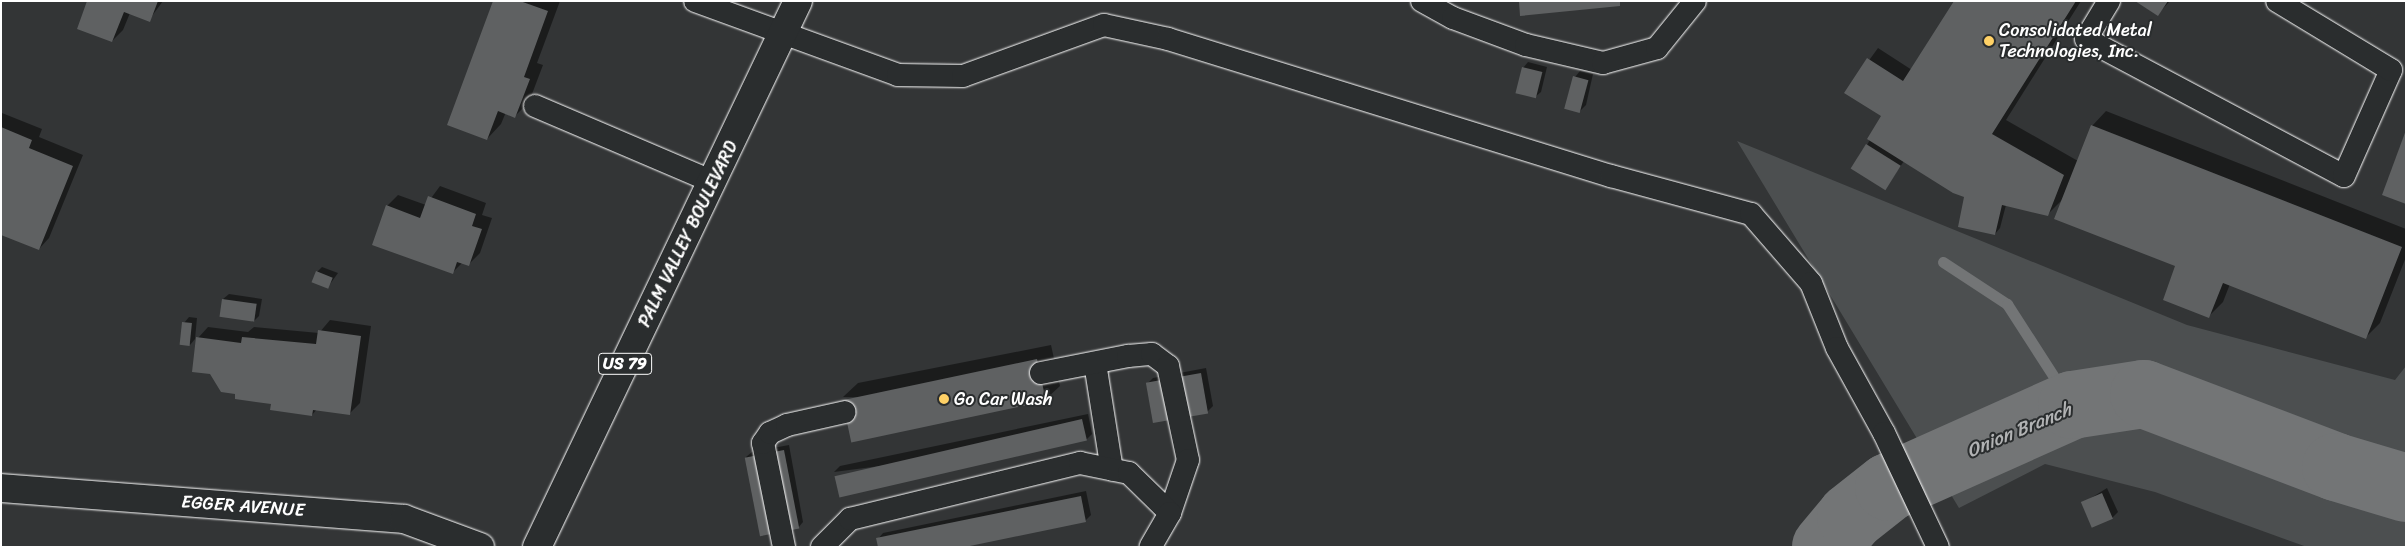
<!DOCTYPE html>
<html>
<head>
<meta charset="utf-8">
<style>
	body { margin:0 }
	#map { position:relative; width:2407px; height:548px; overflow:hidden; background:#333536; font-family:Sriracha,sans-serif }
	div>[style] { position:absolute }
	.green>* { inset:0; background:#4c4f50 }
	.shadow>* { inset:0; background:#0007 }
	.stream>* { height:11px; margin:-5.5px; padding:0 5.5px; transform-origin:5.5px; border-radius:5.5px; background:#737576 }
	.river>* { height:68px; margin:-34px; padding:0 34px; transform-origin:34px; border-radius:34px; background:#737576 }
	.building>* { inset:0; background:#5f6162; transform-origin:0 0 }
	.roads { filter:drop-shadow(0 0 1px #fff) drop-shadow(0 0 1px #fff) }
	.lane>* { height:22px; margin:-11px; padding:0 11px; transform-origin:11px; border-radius:11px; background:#2a2d2e }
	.secondary>* { height:28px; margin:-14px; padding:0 14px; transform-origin:14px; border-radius:14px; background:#2a2d2e }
	.highway>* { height:28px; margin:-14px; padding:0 14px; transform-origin:14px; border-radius:14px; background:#2a2d2e }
	.dots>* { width:14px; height:14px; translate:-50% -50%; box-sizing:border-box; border:2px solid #2a2d2e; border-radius:50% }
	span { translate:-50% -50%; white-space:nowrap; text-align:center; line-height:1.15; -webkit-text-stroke:4px #2a2d2e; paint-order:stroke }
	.shield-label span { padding:1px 4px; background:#2a2d2e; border:1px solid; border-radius:4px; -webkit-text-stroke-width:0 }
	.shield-label { font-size:16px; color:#fff; font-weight:700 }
	.poi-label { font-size:18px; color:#fff }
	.left { translate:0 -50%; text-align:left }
	.street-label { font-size:18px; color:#fff }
	.water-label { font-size:19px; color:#b2b3b4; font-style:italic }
	.frame { position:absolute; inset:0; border:2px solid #fff; pointer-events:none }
</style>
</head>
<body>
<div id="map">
	<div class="green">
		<div style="clip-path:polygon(1737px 141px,2187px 325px,2395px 380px,2406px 366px,2406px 547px,2307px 547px,2155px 492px,2045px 464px,1959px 508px)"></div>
	</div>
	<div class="shadow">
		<div style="clip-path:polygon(88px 1px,163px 1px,149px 20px,130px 13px,123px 30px,112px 41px)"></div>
		<div style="clip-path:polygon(494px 1px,560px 1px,537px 63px,543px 65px,529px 102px,515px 116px,506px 112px,501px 124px,487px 139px)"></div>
		<div style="clip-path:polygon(1955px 1px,2081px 1px,2006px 120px,2078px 161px,2092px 126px,2106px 111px,2406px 229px,2406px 257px,2380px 323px,2366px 337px,2230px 284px,2223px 302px,2209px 316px,2177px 265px,2063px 199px,2047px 215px,2006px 205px,2000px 228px,1995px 234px,1967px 196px,1904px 161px,1885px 189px,1867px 145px,1886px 111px,1846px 92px,1878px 48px,1912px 70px)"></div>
		<div style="clip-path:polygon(2137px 1px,2170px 1px,2158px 14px)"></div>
		<div style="clip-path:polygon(1528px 62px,1547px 67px,1541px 92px,1535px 97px,1523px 68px)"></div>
		<div style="clip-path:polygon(1580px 71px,1593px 74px,1586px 105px,1580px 111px,1575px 77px)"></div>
		<div style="clip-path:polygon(2px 113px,42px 129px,39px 137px,83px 155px,49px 238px,39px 249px,1px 234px)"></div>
		<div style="clip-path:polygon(440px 186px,486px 203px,482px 215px,492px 218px,480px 253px,469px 264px,463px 262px,453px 272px,387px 206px,398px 195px,426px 205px)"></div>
		<div style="clip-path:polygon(322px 267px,338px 273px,328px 287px,317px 272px)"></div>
		<div style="clip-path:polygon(229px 294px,262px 299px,259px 316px,253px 322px,223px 299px)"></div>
		<div style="clip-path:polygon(189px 317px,197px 318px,195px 339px,190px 345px,184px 323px)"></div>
		<div style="clip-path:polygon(330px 320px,371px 326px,360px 403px,349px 414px,317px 409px,312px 415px,237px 393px,198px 338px,208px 327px,248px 332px,254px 327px,319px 333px)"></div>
		<div style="clip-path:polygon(1051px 345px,1060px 386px,1045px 400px,843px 397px,858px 383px)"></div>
		<div style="clip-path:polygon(1206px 368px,1213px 406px,1207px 412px,1147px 384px,1153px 378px)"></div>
		<div style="clip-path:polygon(1088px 414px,1092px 434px,1087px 439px,834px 472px,840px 466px)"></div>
		<div style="clip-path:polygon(789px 445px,803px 522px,798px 528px,746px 457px,752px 452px)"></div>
		<div style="clip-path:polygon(2107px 488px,2118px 512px,2112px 518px,2083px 503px)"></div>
		<div style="clip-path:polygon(1086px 491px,1091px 515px,1085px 521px,878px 539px,883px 533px)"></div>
	</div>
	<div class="stream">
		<div style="left:1943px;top:262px;width:77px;rotate:33.3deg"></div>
		<div style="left:2007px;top:304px;width:120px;rotate:57.2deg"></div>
	</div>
	<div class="river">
		<div style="left:1826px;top:547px;width:39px;rotate:-50deg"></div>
		<div style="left:1851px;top:517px;width:48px;rotate:-38.3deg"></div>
		<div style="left:1889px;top:487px;width:201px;rotate:-24.1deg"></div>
		<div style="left:2072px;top:405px;width:73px;rotate:-8.7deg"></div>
		<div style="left:2144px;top:394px;width:205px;rotate:20.8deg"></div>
		<div style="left:2336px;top:467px;width:73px;rotate:16.7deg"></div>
	</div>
	<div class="building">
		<div style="clip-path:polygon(87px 1px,158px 1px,150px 22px,124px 12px,112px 42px,77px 29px)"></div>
		<div style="clip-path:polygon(493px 1px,520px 1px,548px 11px,524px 77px,530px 79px,515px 118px,498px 111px,487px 140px,447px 125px)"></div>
		<div style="clip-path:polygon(1519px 1px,1620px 1px,1620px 6px,1520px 16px)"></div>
		<div style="clip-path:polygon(1954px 1px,2076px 1px,1992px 134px,2064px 175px,2048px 216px,2002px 205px,1995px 235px,1958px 227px,1964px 197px,1953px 193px,1867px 139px,1881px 116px,1844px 93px,1867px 58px,1903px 81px)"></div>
		<div style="clip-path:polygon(2135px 1px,2168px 1px,2158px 16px)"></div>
		<div style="left:1522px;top:67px;width:21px;height:27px;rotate:14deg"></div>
		<div style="left:1573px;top:76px;width:16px;height:34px;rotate:15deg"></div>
		<div style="clip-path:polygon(2091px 125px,2402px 247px,2366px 339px,2223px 283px,2209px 318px,2163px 300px,2175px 266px,2054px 219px)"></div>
		<div style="clip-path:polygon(1px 127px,32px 140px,29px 148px,73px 166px,39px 250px,1px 235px)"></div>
		<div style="clip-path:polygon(2406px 130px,2406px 204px,2382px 195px)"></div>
		<div style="left:1866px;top:144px;width:41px;height:29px;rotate:32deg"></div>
		<div style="clip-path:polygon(428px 196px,476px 214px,472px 226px,482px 229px,469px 266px,457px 262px,453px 274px,372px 245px,386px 205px,420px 218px)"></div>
		<div style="left:316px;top:271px;width:18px;height:12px;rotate:22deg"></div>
		<div style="left:222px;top:299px;width:35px;height:18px;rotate:8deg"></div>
		<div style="left:182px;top:322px;width:10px;height:23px;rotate:6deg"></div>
		<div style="clip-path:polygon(318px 330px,361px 336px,350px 415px,313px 410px,312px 416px,270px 410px,271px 404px,235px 399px,235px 394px,221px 392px,210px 374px,192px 372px,196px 337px,241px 343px,242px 337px,316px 344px)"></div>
		<div style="left:1037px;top:359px;width:43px;height:199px;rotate:78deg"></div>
		<div style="left:1201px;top:373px;width:41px;height:56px;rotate:80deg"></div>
		<div style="left:1082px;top:419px;width:22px;height:254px;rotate:77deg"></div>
		<div style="left:784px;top:450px;width:80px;height:40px;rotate:79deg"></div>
		<div style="left:2102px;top:493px;width:28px;height:23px;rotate:67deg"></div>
		<div style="clip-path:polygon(1081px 496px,1086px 522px,965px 547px,878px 547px,876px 538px)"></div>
	</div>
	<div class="roads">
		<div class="lane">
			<div style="left:695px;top:1px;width:216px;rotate:20deg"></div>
			<div style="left:898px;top:75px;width:65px;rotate:0.9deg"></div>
			<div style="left:963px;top:76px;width:150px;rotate:-19.9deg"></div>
			<div style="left:1104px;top:25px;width:66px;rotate:12.3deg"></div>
			<div style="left:1168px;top:39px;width:464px;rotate:17.2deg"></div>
			<div style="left:1611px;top:176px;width:145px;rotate:15.2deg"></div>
			<div style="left:1751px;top:214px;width:91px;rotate:49deg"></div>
			<div style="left:1811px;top:283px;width:70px;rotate:68.2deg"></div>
			<div style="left:1837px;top:348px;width:97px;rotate:61.1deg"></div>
			<div style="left:1884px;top:433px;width:126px;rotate:64.7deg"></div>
			<div style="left:1422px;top:1px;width:35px;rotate:29deg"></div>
			<div style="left:1453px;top:18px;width:78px;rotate:20.3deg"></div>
			<div style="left:1526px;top:45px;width:79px;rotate:13.2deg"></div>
			<div style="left:1603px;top:63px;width:56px;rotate:-15.5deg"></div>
			<div style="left:1657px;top:48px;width:60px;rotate:-51deg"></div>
			<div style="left:2109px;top:1px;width:44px;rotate:121.2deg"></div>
			<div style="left:2086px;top:39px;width:292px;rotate:28deg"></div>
			<div style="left:2344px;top:176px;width:116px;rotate:-66.1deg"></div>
			<div style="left:2391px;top:70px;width:133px;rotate:-148.8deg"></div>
			<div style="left:535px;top:106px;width:194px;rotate:23.1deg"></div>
			<div style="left:1095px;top:363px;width:108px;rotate:81deg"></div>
			<div style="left:1041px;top:373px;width:89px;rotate:-11.1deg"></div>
			<div style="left:1128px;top:356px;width:24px;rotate:-5deg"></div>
			<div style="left:1152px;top:354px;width:20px;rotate:37deg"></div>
			<div style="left:1168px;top:366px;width:96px;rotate:78deg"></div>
			<div style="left:1188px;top:460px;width:56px;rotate:108.8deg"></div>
			<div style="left:784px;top:547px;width:106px;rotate:-101.4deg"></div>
			<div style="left:763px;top:443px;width:12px;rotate:-55deg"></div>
			<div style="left:770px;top:433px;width:19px;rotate:-25deg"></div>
			<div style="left:787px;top:425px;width:59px;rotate:-12.6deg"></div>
			<div style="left:822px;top:547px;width:40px;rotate:-45deg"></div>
			<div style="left:850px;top:519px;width:237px;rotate:-13.7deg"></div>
			<div style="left:1080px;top:463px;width:50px;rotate:11.5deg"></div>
			<div style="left:1129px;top:473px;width:57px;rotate:44.3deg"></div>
			<div style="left:1170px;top:513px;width:39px;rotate:120deg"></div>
		</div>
		<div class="secondary">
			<div style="left:1px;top:488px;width:404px;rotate:4.4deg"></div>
			<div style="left:404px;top:519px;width:81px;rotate:20.2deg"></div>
		</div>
		<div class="highway">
			<div style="left:537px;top:547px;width:605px;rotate:-64.45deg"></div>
		</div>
	</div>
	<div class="dots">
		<div style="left:1989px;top:41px;background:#ffd166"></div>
		<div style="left:944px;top:399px;background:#ffd166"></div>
	</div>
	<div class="shield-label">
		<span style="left:625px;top:364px">US 79</span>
	</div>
	<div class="poi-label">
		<span class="left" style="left:1999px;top:41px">Consolidated Metal<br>Technologies, Inc.</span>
		<span class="left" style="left:954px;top:399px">Go Car Wash</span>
	</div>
	<div class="street-label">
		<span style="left:688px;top:234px;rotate:-64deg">PALM VALLEY BOULEVARD</span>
		<span style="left:243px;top:506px;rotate:4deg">EGGER AVENUE</span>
	</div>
	<div class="water-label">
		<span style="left:2019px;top:430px;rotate:-23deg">Onion Branch</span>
	</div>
	<div class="frame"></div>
</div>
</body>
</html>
